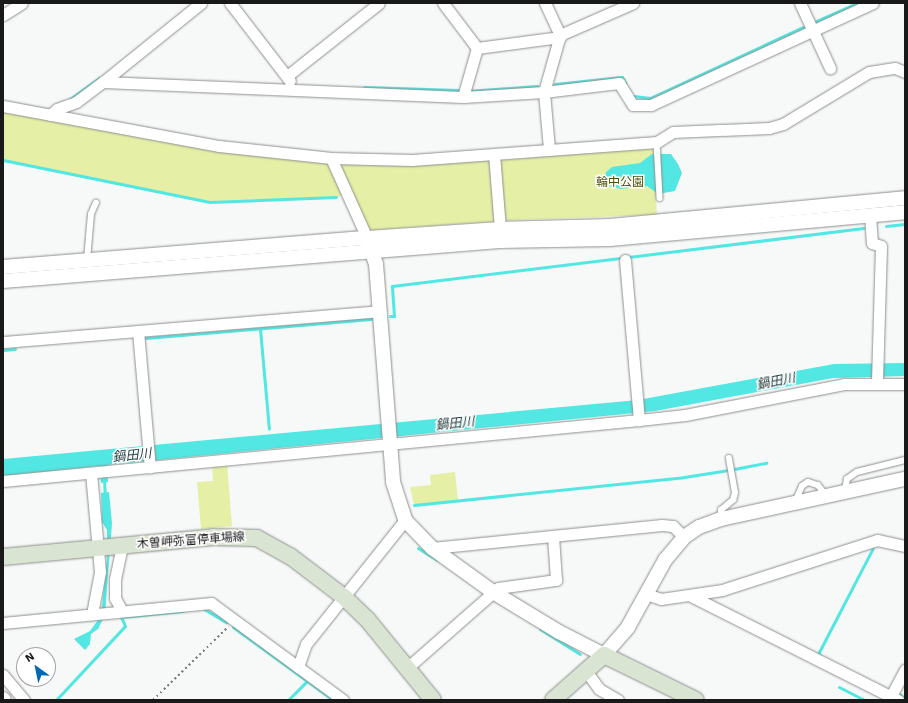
<!DOCTYPE html>
<html>
<head>
<meta charset="utf-8">
<style>
	body { margin:0 }
	#map { position:relative; width:908px; height:703px; overflow:hidden; background:#f6f9f7; font-family:"Work Sans","Noto Sans JP",sans-serif }
	div>[style] { position:absolute }
	.green>* { inset:0; background:#e6efa6 }
	.water>* { inset:0; background:#52e7e2 }
	.stream>* { height:3px; margin:-1.5px; padding:0 1.5px; transform-origin:1.5px; border-radius:1.5px; background:#52e7e2 }
	.path>* { height:2px; margin-top:-1px; transform-origin:0; background:repeating-linear-gradient(90deg,#7c7e7d 0 2px,transparent 0 5px) }
	.roads { filter:drop-shadow(0 0 1px #8d8f8d) drop-shadow(0 0 1px #8d8f8d) }
	.service>* { height:5.5px; margin:-2.75px; padding:0 2.75px; transform-origin:2.75px; border-radius:2.75px; background:#fff }
	.minor>* { height:11px; margin:-5.5px; padding:0 5.5px; transform-origin:5.5px; border-radius:5.5px; background:#fff }
	.tertiary>* { height:14px; margin:-7px; padding:0 7px; transform-origin:7px; border-radius:7px; background:#fff }
	.secondary>* { height:16px; margin:-8px; padding:0 8px; transform-origin:8px; border-radius:8px; background:#dae4d2 }
	span { translate:-50% -50%; white-space:nowrap; text-align:center; line-height:1.15; -webkit-text-stroke:3px #fff; paint-order:stroke }
	.park-label { font-size:12px; color:#4d5203 }
	.street-label { font-size:12px; color:#181918 }
	.water-label { font-size:13px; color:#253e3d; font-style:italic }
	.frame { position:absolute; inset:0; border:4px solid #181918; pointer-events:none }
	.north { position:absolute; left:16px; top:647px; width:40px; height:40px; box-sizing:border-box; background:#fff; border:1px solid #a3a3a3; border-radius:50%; rotate:327deg; font-size:11px; font-weight:700; line-height:16px; text-align:center; color:#181918 }
	.north::after { content:''; display:block; margin:auto; width:14px; height:18px; background:#0068b4; clip-path:polygon(50% 0,100% 100%,50% 72%,0 100%) }
</style>
</head>
<body>
<div id="map">
	<div class="green">
		<div style="clip-path:polygon(3px 111px,218px 149px,411px 164px,508px 160px,653px 146px,657px 215px,513px 220px,358px 231px,345px 196px,210px 202px,3px 160px)"></div>
		<div style="clip-path:polygon(227px 463px,232px 526px,201px 529px,197px 482px,213px 481px,212px 465px)"></div>
		<div style="clip-path:polygon(455px 472px,458px 500px,414px 505px,410px 487px,431px 485px,430px 475px)"></div>
	</div>
	<div class="water">
		<div style="clip-path:polygon(652px 154px,671px 154px,678px 164px,682px 173px,675px 191px,658px 194px,647px 186px,621px 189px,609px 186px,605px 177px,606px 172px,612px 167px,640px 163px)"></div>
		<div style="clip-path:polygon(905px 363px,905px 376px,833px 378px,655px 411px,107px 465px,108px 482px,101px 483px,99px 466px,3px 476px,3px 459px,638px 400px,834px 364px)"></div>
		<div style="clip-path:polygon(109px 492px,112px 523px,105px 615px,98px 629px,91px 634px,90px 644px,85px 650px,74px 639px,90px 631px,101px 616px,107px 557px,107px 530px,102px 522px,101px 493px)"></div>
	</div>
	<div class="stream">
		<div style="left:816px;top:21px;width:45px;rotate:-23.7deg"></div>
		<div style="left:555px;top:84px;width:67px;rotate:-6deg"></div>
		<div style="left:622px;top:77px;width:7px;rotate:63deg"></div>
		<div style="left:364px;top:87px;width:94px;rotate:1.8deg"></div>
		<div style="left:468px;top:91px;width:69px;rotate:-4.1deg"></div>
		<div style="left:634px;top:96px;width:16px;rotate:7deg"></div>
		<div style="left:650px;top:98px;width:169px;rotate:-24.9deg"></div>
		<div style="left:70px;top:99px;width:36px;rotate:-36deg"></div>
		<div style="left:3px;top:160px;width:211px;rotate:11.5deg"></div>
		<div style="left:210px;top:202px;width:126px;rotate:-2.3deg"></div>
		<div style="left:886px;top:226px;width:19px;rotate:-6deg"></div>
		<div style="left:390px;top:316px;width:4px"></div>
		<div style="left:394px;top:316px;width:30px;rotate:-94deg"></div>
		<div style="left:392px;top:286px;width:475px;rotate:-7deg"></div>
		<div style="left:260px;top:329px;width:100px;rotate:84.9deg"></div>
		<div style="left:146px;top:338px;width:226px;rotate:-4.8deg"></div>
		<div style="left:3px;top:350px;width:12px;rotate:-5deg"></div>
		<div style="left:734px;top:469px;width:33px;rotate:-11deg"></div>
		<div style="left:104px;top:479px;width:17px;rotate:87deg"></div>
		<div style="left:414px;top:505px;width:271px;rotate:-5.9deg"></div>
		<div style="left:684px;top:477px;width:45px;rotate:-9deg"></div>
		<div style="left:418px;top:548px;width:22px;rotate:32deg"></div>
		<div style="left:204px;top:609px;width:26px;rotate:31deg"></div>
		<div style="left:233px;top:627px;width:124px;rotate:36.1deg"></div>
		<div style="left:540px;top:629px;width:47px;rotate:32deg"></div>
		<div style="left:820px;top:655px;width:2px;rotate:-153deg"></div>
		<div style="left:818px;top:654px;width:119px;rotate:-62.6deg"></div>
		<div style="left:839px;top:687px;width:28px;rotate:27deg"></div>
		<div style="left:899px;top:694px;width:7px;rotate:34deg"></div>
		<div style="left:56px;top:700px;width:101px;rotate:-47deg"></div>
		<div style="left:125px;top:626px;width:10px;rotate:-114deg"></div>
		<div style="left:121px;top:617px;width:62px;rotate:-5.5deg"></div>
		<div style="left:288px;top:700px;width:27px;rotate:-45deg"></div>
	</div>
	<div class="path">
		<div style="left:153px;top:700px;width:105px;rotate:-44.2deg"></div>
	</div>
	<div class="roads">
		<div class="service">
			<div style="left:657px;top:142px;width:56px;rotate:86.9deg"></div>
			<div style="left:87px;top:260px;width:46px;rotate:-85deg"></div>
			<div style="left:91px;top:214px;width:12px;rotate:-66deg"></div>
			<div style="left:845px;top:491px;width:12px;rotate:-81deg"></div>
			<div style="left:847px;top:479px;width:12px;rotate:-35deg"></div>
			<div style="left:857px;top:472px;width:49px;rotate:-14deg"></div>
			<div style="left:795px;top:502px;width:17px;rotate:-66deg"></div>
			<div style="left:802px;top:486px;width:7px;rotate:-34deg"></div>
			<div style="left:808px;top:482px;width:10px;rotate:17deg"></div>
			<div style="left:818px;top:485px;width:13px;rotate:51deg"></div>
			<div style="left:721px;top:518px;width:8px;rotate:-90deg"></div>
			<div style="left:721px;top:510px;width:16px;rotate:-40deg"></div>
			<div style="left:733px;top:500px;width:7px;rotate:-74deg"></div>
			<div style="left:735px;top:493px;width:35px;rotate:-100deg"></div>
		</div>
		<div class="minor">
			<div style="left:230px;top:3px;width:98px;rotate:52.4deg"></div>
			<div style="left:443px;top:3px;width:56px;rotate:52.9deg"></div>
			<div style="left:545px;top:3px;width:35px;rotate:65deg"></div>
			<div style="left:560px;top:35px;width:59px;rotate:105.7deg"></div>
			<div style="left:544px;top:92px;width:57px;rotate:85deg"></div>
			<div style="left:800px;top:3px;width:72px;rotate:65.2deg"></div>
			<div style="left:3px;top:15px;width:22px;rotate:-32deg"></div>
			<div style="left:560px;top:35px;width:80px;rotate:-23.7deg"></div>
			<div style="left:477px;top:48px;width:84px;rotate:-7.5deg"></div>
			<div style="left:287px;top:76px;width:117px;rotate:-38.4deg"></div>
			<div style="left:103px;top:82px;width:126px;rotate:-38.9deg"></div>
			<div style="left:463px;top:97px;width:51px;rotate:-74.1deg"></div>
			<div style="left:3px;top:106px;width:220px;rotate:10.5deg"></div>
			<div style="left:219px;top:146px;width:113px;rotate:6.1deg"></div>
			<div style="left:331px;top:158px;width:81px;rotate:1.4deg"></div>
			<div style="left:412px;top:160px;width:246px;rotate:-4.2deg"></div>
			<div style="left:657px;top:142px;width:19px;rotate:-32deg"></div>
			<div style="left:673px;top:132px;width:96px;rotate:-2.4deg"></div>
			<div style="left:769px;top:128px;width:15px;rotate:-16deg"></div>
			<div style="left:783px;top:124px;width:100px;rotate:-31.2deg"></div>
			<div style="left:869px;top:72px;width:26px;rotate:-9deg"></div>
			<div style="left:895px;top:68px;width:11px;rotate:22deg"></div>
			<div style="left:50px;top:115px;width:9px;rotate:-41deg"></div>
			<div style="left:57px;top:109px;width:20px;rotate:-20deg"></div>
			<div style="left:76px;top:102px;width:34px;rotate:-37deg"></div>
			<div style="left:103px;top:82px;width:360px;rotate:2.4deg"></div>
			<div style="left:463px;top:97px;width:81px;rotate:-3.5deg"></div>
			<div style="left:544px;top:92px;width:76px;rotate:-6.8deg"></div>
			<div style="left:619px;top:83px;width:26px;rotate:58deg"></div>
			<div style="left:633px;top:105px;width:18px"></div>
			<div style="left:651px;top:105px;width:244px;rotate:-24.7deg"></div>
			<div style="left:494px;top:154px;width:75px;rotate:85.4deg"></div>
			<div style="left:331px;top:158px;width:88px;rotate:65.8deg"></div>
			<div style="left:870px;top:215px;width:28px;rotate:86deg"></div>
			<div style="left:872px;top:243px;width:9px;rotate:18deg"></div>
			<div style="left:881px;top:246px;width:137px;rotate:91.7deg"></div>
			<div style="left:625px;top:260px;width:161px;rotate:85deg"></div>
			<div style="left:138px;top:331px;width:137px;rotate:85deg"></div>
			<div style="left:3px;top:342px;width:377px;rotate:-4.7deg"></div>
			<div style="left:91px;top:473px;width:99px;rotate:84.8deg"></div>
			<div style="left:100px;top:572px;width:43px;rotate:100.8deg"></div>
			<div style="left:3px;top:481px;width:639px;rotate:-5.48deg"></div>
			<div style="left:639px;top:420px;width:46px;rotate:-6.2deg"></div>
			<div style="left:685px;top:415px;width:162px;rotate:-11deg"></div>
			<div style="left:844px;top:384px;width:61px"></div>
			<div style="left:122px;top:546px;width:35px;rotate:102deg"></div>
			<div style="left:115px;top:580px;width:18px;rotate:90deg"></div>
			<div style="left:115px;top:598px;width:15px;rotate:62deg"></div>
			<div style="left:432px;top:548px;width:231px;rotate:-5.7deg"></div>
			<div style="left:662px;top:525px;width:11px;rotate:5deg"></div>
			<div style="left:673px;top:526px;width:16px;rotate:45deg"></div>
			<div style="left:646px;top:594px;width:16px;rotate:18deg"></div>
			<div style="left:661px;top:599px;width:62px;rotate:-8.4deg"></div>
			<div style="left:722px;top:590px;width:163px;rotate:-17.9deg"></div>
			<div style="left:877px;top:540px;width:29px;rotate:12deg"></div>
			<div style="left:691px;top:596px;width:232px;rotate:26.7deg"></div>
			<div style="left:3px;top:623px;width:209px;rotate:-5.5deg"></div>
			<div style="left:211px;top:603px;width:164px;rotate:36.3deg"></div>
			<div style="left:298px;top:667px;width:24px;rotate:-71deg"></div>
			<div style="left:306px;top:644px;width:159px;rotate:-51.4deg"></div>
			<div style="left:407px;top:668px;width:121px;rotate:-41.3deg"></div>
			<div style="left:498px;top:588px;width:59px;rotate:-7.9deg"></div>
			<div style="left:556px;top:580px;width:44px;rotate:-93.9deg"></div>
			<div style="left:586px;top:671px;width:22px;rotate:54deg"></div>
			<div style="left:599px;top:689px;width:22px;rotate:30deg"></div>
			<div style="left:3px;top:675px;width:33px;rotate:50deg"></div>
			<div style="left:891px;top:696px;width:30px;rotate:-62deg"></div>
		</div>
		<div class="tertiary">
			<div style="left:368px;top:242px;width:23px;rotate:70deg"></div>
			<div style="left:376px;top:264px;width:219px;rotate:85.5deg"></div>
			<div style="left:393px;top:482px;width:40px;rotate:72deg"></div>
			<div style="left:405px;top:520px;width:39px;rotate:46deg"></div>
			<div style="left:432px;top:548px;width:75px;rotate:35.8deg"></div>
			<div style="left:493px;top:592px;width:77px;rotate:31.2deg"></div>
			<div style="left:559px;top:632px;width:51px;rotate:27.1deg"></div>
			<div style="left:604px;top:655px;width:37px;rotate:-49deg"></div>
			<div style="left:628px;top:627px;width:77px;rotate:-61.1deg"></div>
			<div style="left:665px;top:560px;width:30px;rotate:-50deg"></div>
			<div style="left:684px;top:537px;width:18px;rotate:-34deg"></div>
			<div style="left:699px;top:527px;width:23px;rotate:-20deg"></div>
			<div style="left:721px;top:519px;width:188px;rotate:-12.3deg"></div>
			<div style="left:3px;top:267px;width:365px;rotate:-4.6deg"></div>
			<div style="left:367px;top:238px;width:133px;rotate:-3.9deg"></div>
			<div style="left:500px;top:229px;width:110px;rotate:-1.6deg"></div>
			<div style="left:610px;top:226px;width:296px;rotate:-5.4deg"></div>
			<div style="left:3px;top:281px;width:498px;rotate:-4.6deg"></div>
			<div style="left:499px;top:241px;width:111px;rotate:-1deg"></div>
			<div style="left:610px;top:239px;width:296px;rotate:-5.2deg"></div>
			<div style="left:3px;top:699px;width:1px;rotate:45deg"></div>
		</div>
		<div class="secondary">
			<div style="left:3px;top:557px;width:211px;rotate:-5.4deg"></div>
			<div style="left:213px;top:537px;width:44px;rotate:1.3deg"></div>
			<div style="left:257px;top:538px;width:38px;rotate:29deg"></div>
			<div style="left:290px;top:556px;width:68px;rotate:37.2deg"></div>
			<div style="left:344px;top:597px;width:32px;rotate:44deg"></div>
			<div style="left:367px;top:619px;width:104px;rotate:50.8deg"></div>
			<div style="left:553px;top:700px;width:68px;rotate:-41.4deg"></div>
			<div style="left:604px;top:655px;width:102px;rotate:26.1deg"></div>
		</div>
	</div>
	<div class="park-label">
		<span style="left:620px;top:183px">輪中公園</span>
	</div>
	<div class="street-label">
		<span style="left:191px;top:541px;rotate:-4deg">木曽岬弥富停車場線</span>
	</div>
	<div class="water-label">
		<span style="left:776px;top:382px;rotate:-11deg">鍋田川</span>
		<span style="left:455px;top:424px;rotate:-6deg">鍋田川</span>
		<span style="left:132px;top:456px;rotate:-6deg">鍋田川</span>
	</div>
	<div class="frame"></div>
	<div class="north">N</div>
</div>
</body>
</html>
